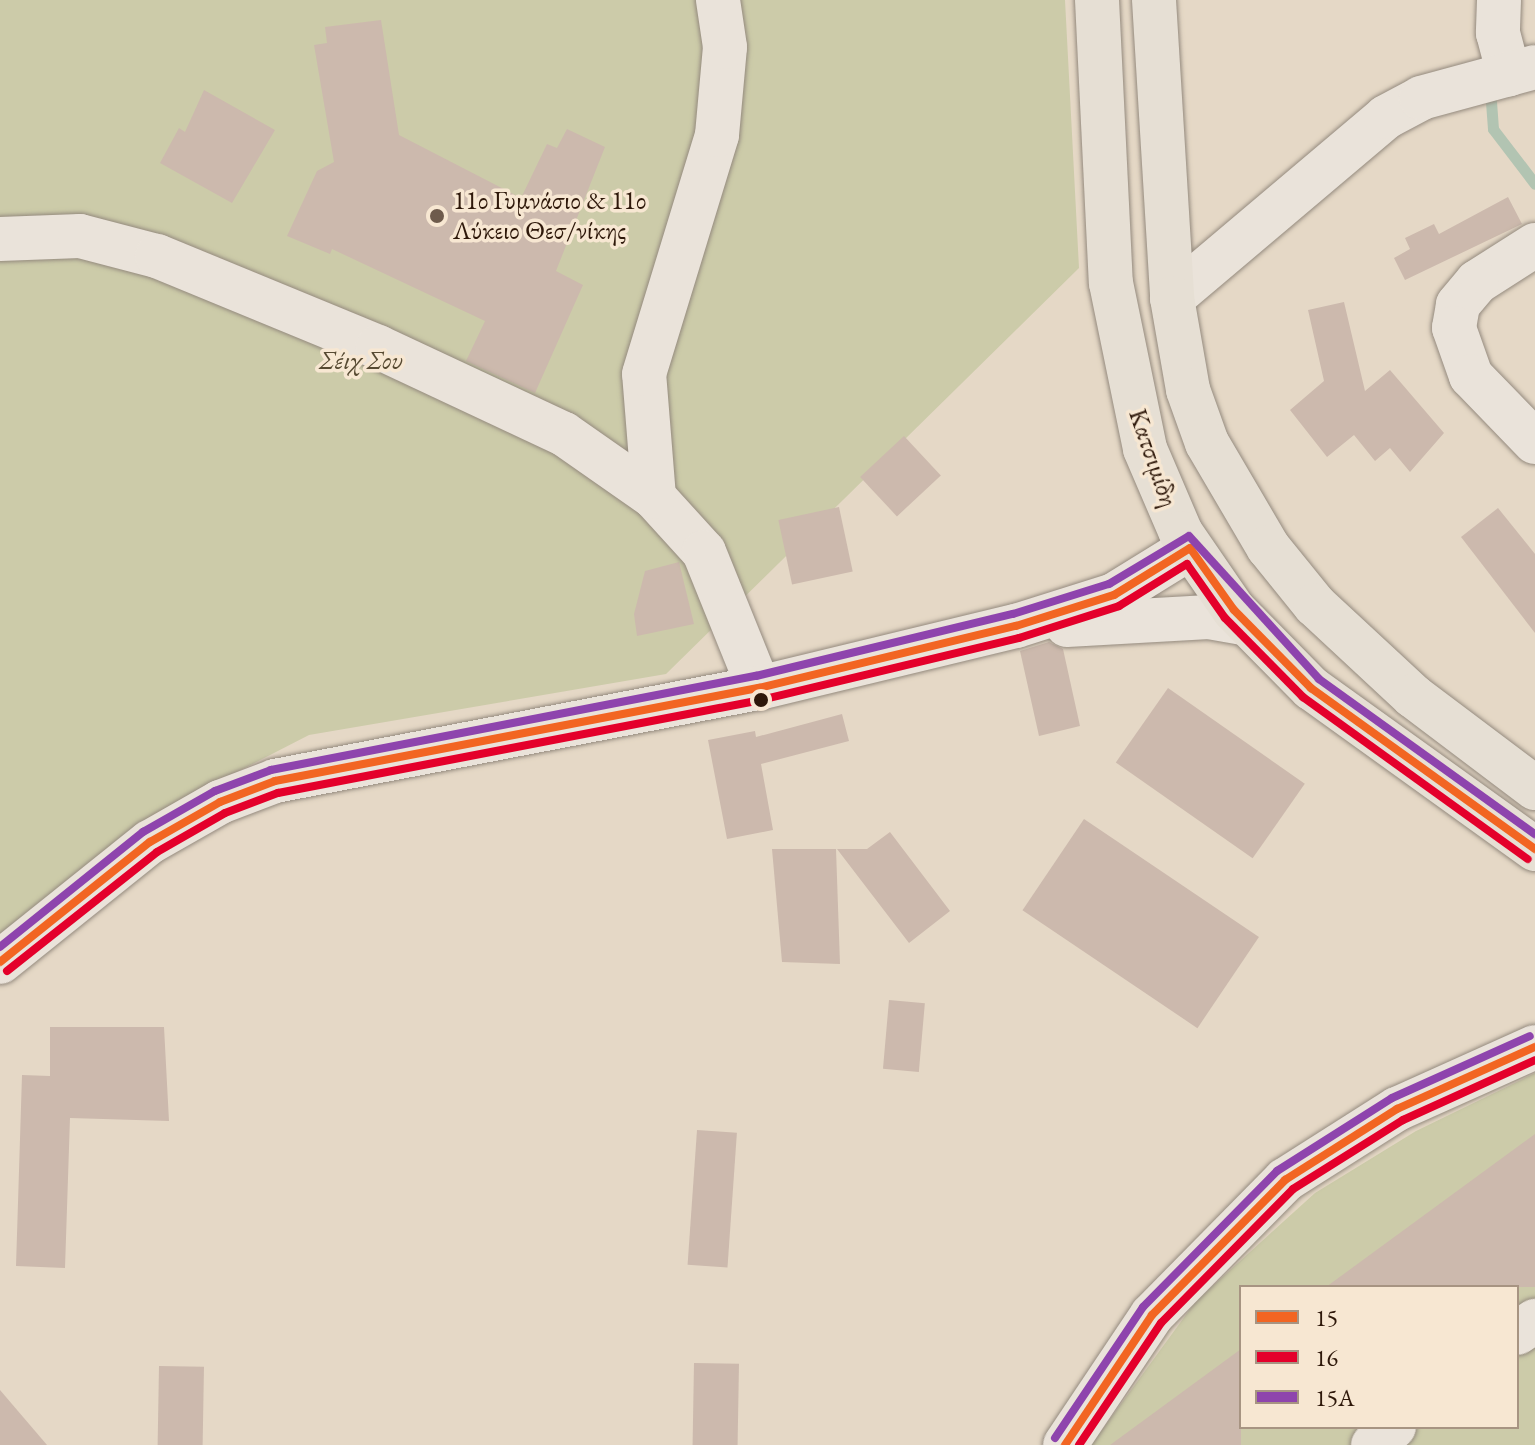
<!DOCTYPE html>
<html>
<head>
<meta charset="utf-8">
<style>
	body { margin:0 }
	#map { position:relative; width:1535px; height:1445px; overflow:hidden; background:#e5d8c6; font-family:"EB Garamond",serif }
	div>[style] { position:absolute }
	.green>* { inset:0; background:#cccba9 }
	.stream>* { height:11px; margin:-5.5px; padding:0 5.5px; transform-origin:5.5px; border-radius:5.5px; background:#b2c4b2 }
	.building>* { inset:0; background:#ccb9ad; transform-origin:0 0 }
	.roads { filter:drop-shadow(0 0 2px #948a7e) drop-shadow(0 0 2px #948a7e) }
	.minor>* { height:44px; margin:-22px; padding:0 22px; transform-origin:22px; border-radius:22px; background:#eae3da }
	.major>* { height:44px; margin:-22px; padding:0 22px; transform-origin:22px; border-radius:22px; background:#e6dfd4 }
	.bus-1>* { height:8px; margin:-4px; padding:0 4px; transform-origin:4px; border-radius:4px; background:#f26522 }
	.bus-2>* { height:8px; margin:-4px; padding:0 4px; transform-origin:4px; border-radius:4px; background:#e4002b }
	.bus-3>* { height:8px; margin:-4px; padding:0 4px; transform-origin:4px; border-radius:4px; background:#8e44ad }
	.dots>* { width:22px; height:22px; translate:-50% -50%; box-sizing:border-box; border:4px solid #f7e7d2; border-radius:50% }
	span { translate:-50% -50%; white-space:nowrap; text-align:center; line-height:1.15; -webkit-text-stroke:7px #f7e7d2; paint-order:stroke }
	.poi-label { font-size:26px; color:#2e180a }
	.left { translate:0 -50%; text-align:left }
	.park-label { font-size:26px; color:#574a32; font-style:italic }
	.street-label { font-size:26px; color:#2e180a }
	.legend { position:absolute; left:1239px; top:1285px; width:280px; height:144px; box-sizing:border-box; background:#f7e7d2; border:2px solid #a79482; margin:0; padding:10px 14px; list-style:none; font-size:24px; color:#2e180a }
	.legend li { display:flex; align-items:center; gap:16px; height:40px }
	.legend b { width:40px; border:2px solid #a79482 }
</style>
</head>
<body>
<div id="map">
	<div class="green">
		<div style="clip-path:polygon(0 0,1065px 0,1079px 268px,666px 674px,309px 735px,182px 800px,0 943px)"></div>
		<div style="clip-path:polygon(evenodd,1535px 1073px,1535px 1445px,1091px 1445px,1196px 1301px,1315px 1193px,1416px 1131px,1535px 1073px,1241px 1287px,1517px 1287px,1517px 1427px,1241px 1427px,1241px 1287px)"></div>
	</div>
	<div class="stream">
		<div style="left:1490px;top:88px;width:41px;rotate:85.8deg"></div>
		<div style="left:1493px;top:129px;width:69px;rotate:52.6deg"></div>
	</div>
	<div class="building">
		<div style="clip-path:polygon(381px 20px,399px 135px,521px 198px,547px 144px,557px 148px,567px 129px,605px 147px,556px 271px,583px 285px,535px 393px,466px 361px,485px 321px,332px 249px,330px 254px,287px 236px,317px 171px,334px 162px,314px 45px,327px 43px,325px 27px)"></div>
		<div style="clip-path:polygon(204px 90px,275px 130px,232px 203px,160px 163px,179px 128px,185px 132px)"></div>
		<div style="clip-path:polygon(1508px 197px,1522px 224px,1405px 280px,1394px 258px,1410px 249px,1405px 238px,1434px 224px,1439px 234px)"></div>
		<div style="clip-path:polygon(1344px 302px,1365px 391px,1390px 370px,1444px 433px,1410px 472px,1390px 448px,1375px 461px,1354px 435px,1327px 457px,1290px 410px,1324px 381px,1308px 310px)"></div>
		<div style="left:904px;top:436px;width:54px;height:60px;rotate:47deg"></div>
		<div style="left:839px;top:507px;width:66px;height:62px;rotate:78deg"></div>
		<div style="clip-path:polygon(1498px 508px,1535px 554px,1535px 633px,1461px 537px)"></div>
		<div style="clip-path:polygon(679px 562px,694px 624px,637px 636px,634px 614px,645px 571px)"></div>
		<div style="clip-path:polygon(1049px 642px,1063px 649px,1080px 726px,1039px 736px,1020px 651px)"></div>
		<div style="left:1168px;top:688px;width:167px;height:91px;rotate:35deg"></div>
		<div style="clip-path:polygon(842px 714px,849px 741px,761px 764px,773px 830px,727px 839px,708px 740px,755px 731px,756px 737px)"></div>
		<div style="left:1084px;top:819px;width:211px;height:110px;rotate:34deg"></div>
		<div style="clip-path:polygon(890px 832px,950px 911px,909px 943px,837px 849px,867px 849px)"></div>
		<div style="clip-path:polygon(772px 849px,836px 849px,840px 964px,782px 962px)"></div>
		<div style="left:889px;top:1000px;width:36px;height:69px;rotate:5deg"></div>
		<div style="clip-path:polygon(50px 1027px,164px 1027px,169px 1121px,70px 1118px,65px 1268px,16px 1266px,22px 1075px,50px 1076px)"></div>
		<div style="left:697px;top:1130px;width:40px;height:135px;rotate:4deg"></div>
		<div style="clip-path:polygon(1535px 1134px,1535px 1287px,1326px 1287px)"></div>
		<div style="clip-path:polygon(1241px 1349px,1241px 1445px,1110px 1445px)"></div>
		<div style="left:694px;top:1363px;width:45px;height:82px;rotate:1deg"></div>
		<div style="left:159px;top:1366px;width:45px;height:79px;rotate:1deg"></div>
		<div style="clip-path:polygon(0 1390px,47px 1445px,0 1445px)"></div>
	</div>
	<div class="roads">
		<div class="minor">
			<div style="left:1499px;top:0;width:33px;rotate:92deg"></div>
			<div style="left:1498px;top:33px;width:43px;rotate:75.3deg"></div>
			<div style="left:0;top:239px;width:80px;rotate:-2.1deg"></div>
			<div style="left:80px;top:236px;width:80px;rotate:14.6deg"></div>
			<div style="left:157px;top:256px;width:239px;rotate:22.4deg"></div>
			<div style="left:378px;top:347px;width:205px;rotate:25.1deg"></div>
			<div style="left:564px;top:434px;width:110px;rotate:35deg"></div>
			<div style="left:654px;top:497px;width:74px;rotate:47.7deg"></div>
			<div style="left:704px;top:552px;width:147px;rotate:68deg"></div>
			<div style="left:1535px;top:245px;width:69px;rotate:147.5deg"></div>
			<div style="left:1477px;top:282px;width:30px;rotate:130deg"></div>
			<div style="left:1458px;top:305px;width:23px;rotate:100deg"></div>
			<div style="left:1454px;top:328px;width:51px;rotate:70.5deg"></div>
			<div style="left:1471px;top:376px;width:92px;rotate:45.9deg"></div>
			<div style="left:1172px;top:298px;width:280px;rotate:-40.2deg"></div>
			<div style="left:1386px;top:117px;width:40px;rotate:-28deg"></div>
			<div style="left:1421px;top:98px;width:118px;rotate:-15.2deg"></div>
			<div style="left:654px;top:497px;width:123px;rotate:-94.6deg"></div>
			<div style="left:644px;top:374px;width:250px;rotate:-73deg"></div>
			<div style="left:717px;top:135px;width:88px;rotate:-84.8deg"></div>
			<div style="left:725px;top:47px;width:48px;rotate:-98.5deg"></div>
			<div style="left:1067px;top:625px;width:142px;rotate:-3.2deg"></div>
			<div style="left:1209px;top:617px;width:39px;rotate:10deg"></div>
			<div style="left:0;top:962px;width:192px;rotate:-38.7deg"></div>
			<div style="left:150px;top:842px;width:81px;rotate:-29.7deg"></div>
			<div style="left:220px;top:802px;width:59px;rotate:-20.9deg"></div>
			<div style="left:275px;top:781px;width:493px;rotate:-10.9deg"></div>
			<div style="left:759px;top:688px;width:264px;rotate:-13.6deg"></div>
			<div style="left:1016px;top:626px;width:103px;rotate:-17.6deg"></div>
			<div style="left:1114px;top:595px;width:89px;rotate:-31.7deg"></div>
			<div style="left:1517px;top:1333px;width:22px;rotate:-34deg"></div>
			<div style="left:1065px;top:1445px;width:156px;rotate:-56.2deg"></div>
			<div style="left:1152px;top:1315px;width:190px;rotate:-45.4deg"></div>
			<div style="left:1285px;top:1180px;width:133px;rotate:-32.4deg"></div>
			<div style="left:1397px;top:1109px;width:151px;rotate:-24.2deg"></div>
			<div style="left:1373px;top:1445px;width:28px;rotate:-41deg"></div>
		</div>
		<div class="major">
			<div style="left:1097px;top:0;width:283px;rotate:87.2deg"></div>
			<div style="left:1111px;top:283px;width:169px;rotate:78.4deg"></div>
			<div style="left:1145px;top:449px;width:91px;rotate:66.8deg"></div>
			<div style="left:1181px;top:533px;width:93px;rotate:55.5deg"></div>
			<div style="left:1234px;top:610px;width:110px;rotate:45.4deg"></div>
			<div style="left:1311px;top:688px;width:276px;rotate:35.7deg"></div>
			<div style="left:1154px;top:0;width:299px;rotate:86.5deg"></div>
			<div style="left:1172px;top:298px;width:93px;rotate:80.1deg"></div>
			<div style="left:1188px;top:390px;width:56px;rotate:70.3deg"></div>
			<div style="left:1207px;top:443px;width:121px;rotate:59.6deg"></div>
			<div style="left:1268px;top:547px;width:75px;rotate:51deg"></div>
			<div style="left:1315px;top:605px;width:134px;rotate:42.9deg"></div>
			<div style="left:1413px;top:696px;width:153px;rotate:37deg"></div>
		</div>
	</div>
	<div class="bus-1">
		<div style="left:0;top:962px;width:192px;rotate:-38.7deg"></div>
		<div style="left:150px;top:842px;width:81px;rotate:-29.7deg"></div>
		<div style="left:220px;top:802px;width:59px;rotate:-20.9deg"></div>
		<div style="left:275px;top:781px;width:493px;rotate:-10.9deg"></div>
		<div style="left:759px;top:688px;width:264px;rotate:-13.6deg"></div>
		<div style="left:1016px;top:626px;width:103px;rotate:-17.6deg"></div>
		<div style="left:1114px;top:595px;width:89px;rotate:-31.7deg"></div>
		<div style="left:1190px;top:548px;width:76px;rotate:54.6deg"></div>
		<div style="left:1234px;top:610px;width:110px;rotate:45.4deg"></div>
		<div style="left:1311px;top:688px;width:276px;rotate:35.7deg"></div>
		<div style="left:1065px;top:1445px;width:156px;rotate:-56.2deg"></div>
		<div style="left:1152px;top:1315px;width:190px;rotate:-45.4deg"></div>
		<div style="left:1285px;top:1180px;width:133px;rotate:-32.4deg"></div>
		<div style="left:1397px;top:1109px;width:151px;rotate:-24.2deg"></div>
	</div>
	<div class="bus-2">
		<div style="left:7px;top:971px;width:191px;rotate:-38.4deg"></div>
		<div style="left:157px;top:852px;width:78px;rotate:-29.8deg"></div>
		<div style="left:225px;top:813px;width:57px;rotate:-20.7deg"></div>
		<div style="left:278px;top:793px;width:492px;rotate:-10.9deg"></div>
		<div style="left:761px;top:700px;width:265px;rotate:-13.5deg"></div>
		<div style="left:1019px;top:638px;width:105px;rotate:-17.7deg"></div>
		<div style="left:1119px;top:606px;width:80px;rotate:-31.7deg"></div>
		<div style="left:1187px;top:564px;width:66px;rotate:54.9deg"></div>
		<div style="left:1225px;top:618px;width:111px;rotate:45.4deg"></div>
		<div style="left:1303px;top:697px;width:277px;rotate:35.8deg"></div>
		<div style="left:1079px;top:1445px;width:147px;rotate:-56.1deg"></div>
		<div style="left:1161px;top:1323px;width:188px;rotate:-45.4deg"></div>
		<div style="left:1293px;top:1189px;width:130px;rotate:-32.1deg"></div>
		<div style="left:1403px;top:1120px;width:145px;rotate:-24.4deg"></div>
	</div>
	<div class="bus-3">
		<div style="left:0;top:947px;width:184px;rotate:-38.8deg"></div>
		<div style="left:143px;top:832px;width:83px;rotate:-29.7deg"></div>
		<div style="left:215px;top:791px;width:60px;rotate:-20.6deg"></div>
		<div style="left:271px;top:770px;width:494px;rotate:-11deg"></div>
		<div style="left:756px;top:676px;width:264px;rotate:-13.6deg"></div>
		<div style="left:1013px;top:614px;width:101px;rotate:-17.4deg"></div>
		<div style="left:1109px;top:584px;width:93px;rotate:-31deg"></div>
		<div style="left:1189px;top:536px;width:193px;rotate:47.7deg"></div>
		<div style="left:1319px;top:679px;width:266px;rotate:35.7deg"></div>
		<div style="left:1055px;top:1438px;width:158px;rotate:-56.1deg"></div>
		<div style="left:1143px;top:1307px;width:191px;rotate:-45.4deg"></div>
		<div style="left:1277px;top:1171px;width:136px;rotate:-32.4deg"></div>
		<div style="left:1392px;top:1098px;width:151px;rotate:-24.2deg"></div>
	</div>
	<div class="dots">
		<div style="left:437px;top:216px;background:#6e5b4c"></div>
		<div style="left:761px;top:700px;background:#2e180a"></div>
	</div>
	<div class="poi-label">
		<span class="left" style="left:453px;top:216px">11ο Γυμνάσιο &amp; 11ο<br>Λύκειο Θεσ/νίκης</span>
	</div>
	<div class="park-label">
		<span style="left:361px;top:361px">Σέιχ Σου</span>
	</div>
	<div class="street-label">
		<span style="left:1153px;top:458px;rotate:71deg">Κατσιμίδη</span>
	</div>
	<ul class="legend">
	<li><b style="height:10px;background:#f26522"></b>15</li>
	<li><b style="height:10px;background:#e4002b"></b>16</li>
	<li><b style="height:10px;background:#8e44ad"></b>15Α</li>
	</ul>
</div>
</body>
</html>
